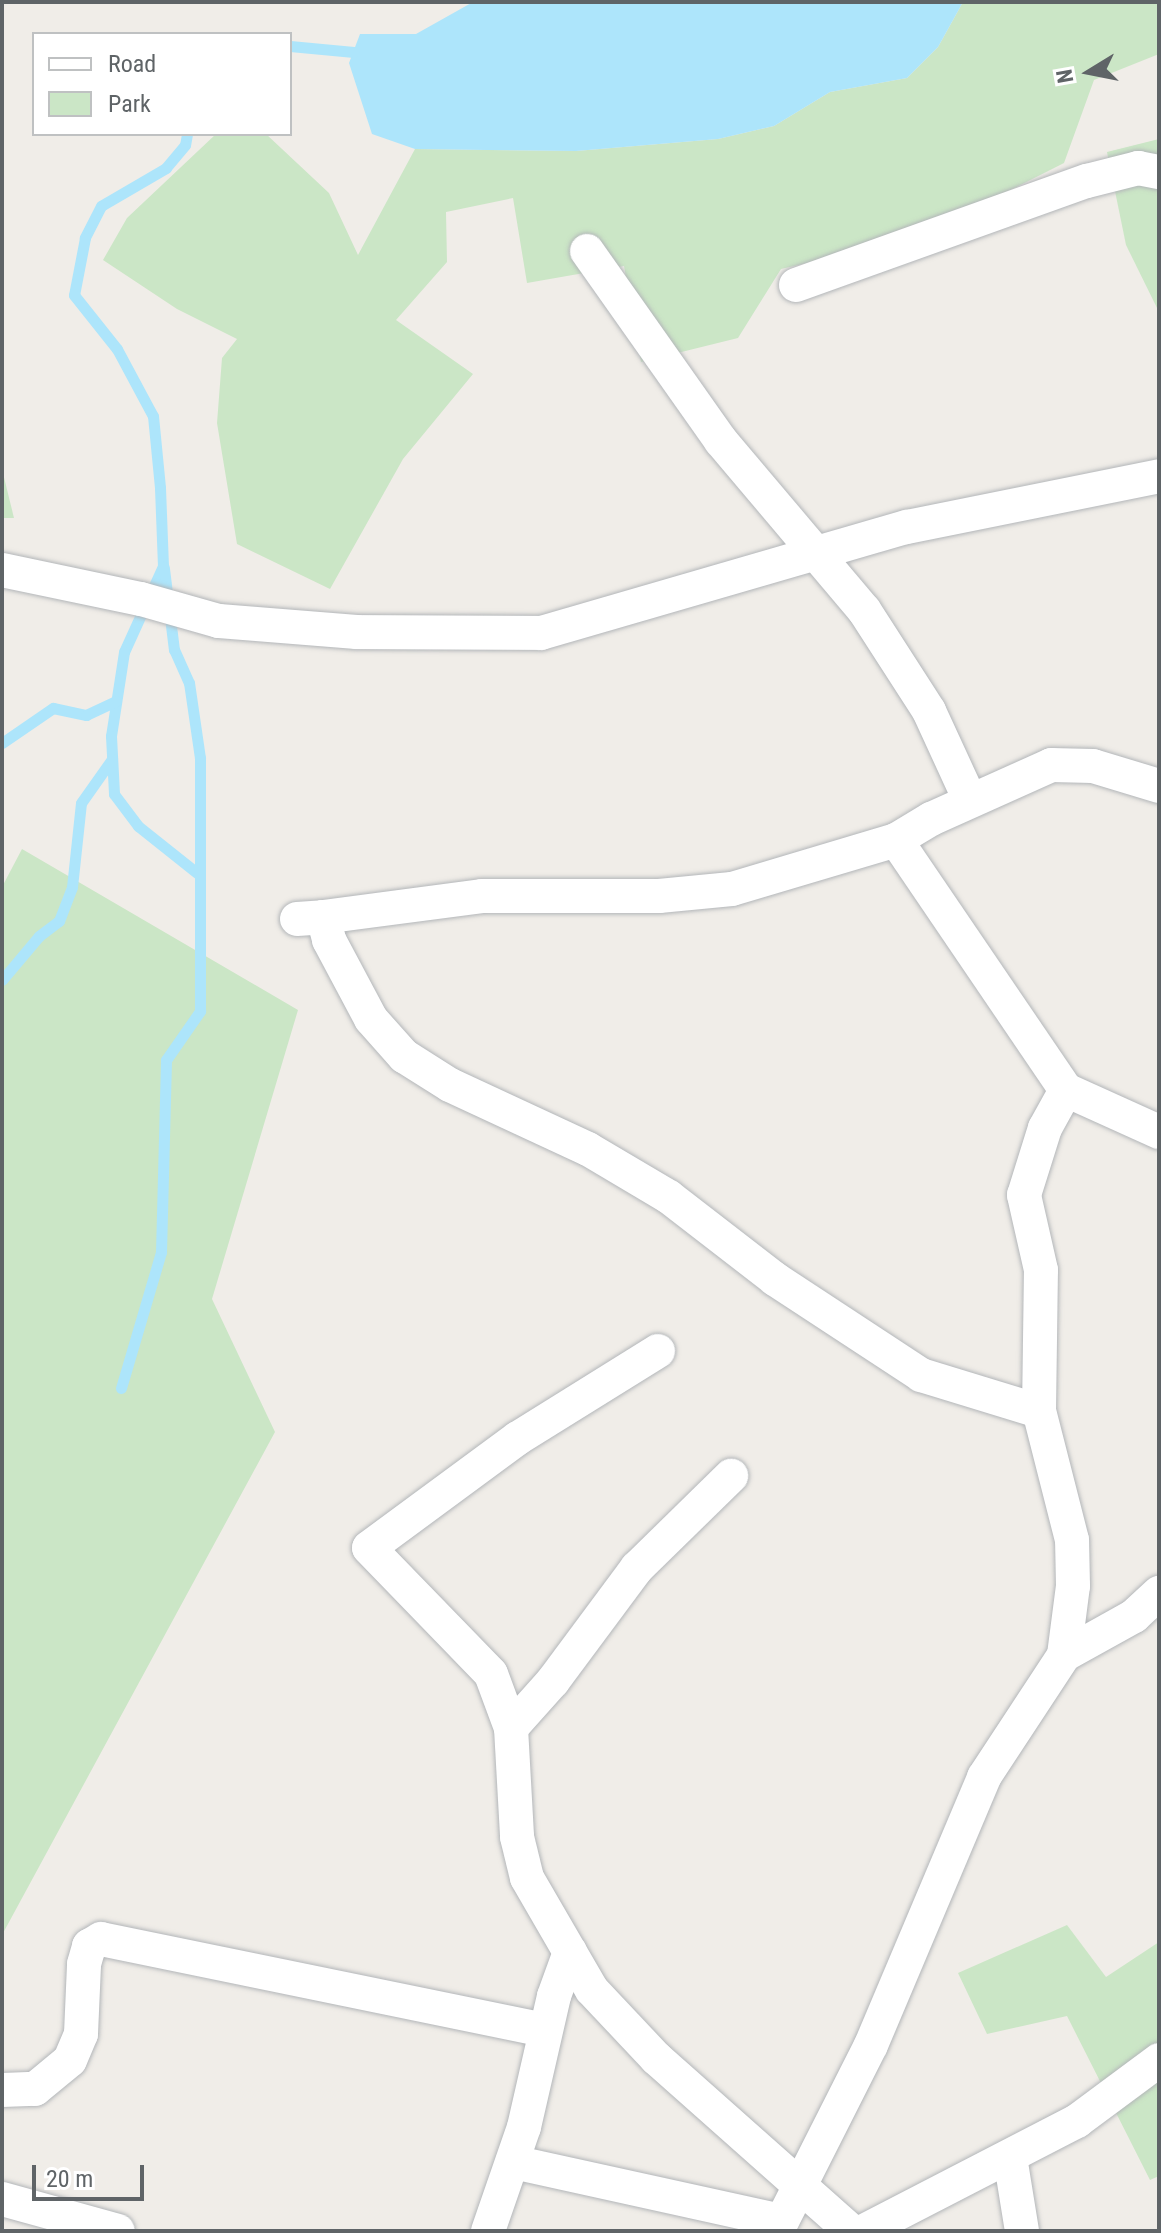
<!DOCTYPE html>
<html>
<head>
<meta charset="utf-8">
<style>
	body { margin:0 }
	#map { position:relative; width:1161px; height:2233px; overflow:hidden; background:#f0ede8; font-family:"Roboto Condensed",sans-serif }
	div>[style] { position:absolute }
	.green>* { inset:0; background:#cbe6c6 }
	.water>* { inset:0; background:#ade5fb }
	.stream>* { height:11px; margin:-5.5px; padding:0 5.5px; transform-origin:5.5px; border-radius:5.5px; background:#ade5fb }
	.roads { filter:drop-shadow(0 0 2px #b3b6b9) drop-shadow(0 0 2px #b3b6b9) }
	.minor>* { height:34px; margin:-17px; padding:0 17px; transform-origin:17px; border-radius:17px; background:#fff }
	span { translate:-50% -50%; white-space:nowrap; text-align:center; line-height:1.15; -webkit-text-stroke:7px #fff; paint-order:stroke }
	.frame { position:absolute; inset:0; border:4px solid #5f6467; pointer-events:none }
	.legend { position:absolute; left:32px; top:32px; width:260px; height:104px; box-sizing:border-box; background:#fff; border:2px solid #bfc1c2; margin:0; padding:10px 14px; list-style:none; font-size:24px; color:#5f6467 }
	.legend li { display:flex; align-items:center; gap:16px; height:40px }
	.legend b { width:40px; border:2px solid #bfc1c2 }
	.north { position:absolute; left:1049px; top:32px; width:80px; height:80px; -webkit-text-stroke:6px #fff; paint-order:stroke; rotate:260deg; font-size:22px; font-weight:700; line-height:32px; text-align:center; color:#5f6467 }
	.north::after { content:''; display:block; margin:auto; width:28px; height:36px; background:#5f6467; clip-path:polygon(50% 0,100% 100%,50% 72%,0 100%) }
	.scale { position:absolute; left:32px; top:2165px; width:112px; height:36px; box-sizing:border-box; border:4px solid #5f6467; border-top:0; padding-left:10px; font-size:24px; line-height:28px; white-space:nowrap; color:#5f6467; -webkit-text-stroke:6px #fff; paint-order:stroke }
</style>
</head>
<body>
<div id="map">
	<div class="green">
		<div style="clip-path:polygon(963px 2px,1159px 2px,1159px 54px,1094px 80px,1064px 163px,916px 238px,781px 269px,738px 338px,641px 362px,624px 266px,527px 283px,513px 198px,446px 212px,447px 262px,396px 320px,473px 374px,403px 459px,330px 589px,237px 544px,217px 423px,222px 358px,237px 339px,177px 309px,103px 260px,127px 218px,216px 134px,266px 134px,329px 193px,358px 255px,415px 149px,576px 151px,718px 139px,774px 126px,830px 92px,907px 78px,938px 47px)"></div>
		<div style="clip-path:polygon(1159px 139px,1159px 312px,1126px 245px,1107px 152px)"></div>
		<div style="clip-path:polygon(2px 469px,14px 518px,2px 518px)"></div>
		<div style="clip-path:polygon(22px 849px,298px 1010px,212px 1299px,275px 1432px,2px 1935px,2px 887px)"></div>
		<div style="clip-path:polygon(1067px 1925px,1106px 1977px,1159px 1942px,1159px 2176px,1150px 2180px,1067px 2016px,987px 2034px,958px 1973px)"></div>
	</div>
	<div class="water">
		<div style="clip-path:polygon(473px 2px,963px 2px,938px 47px,907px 78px,830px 92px,774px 126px,718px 139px,576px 151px,487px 150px,415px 149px,372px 134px,349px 63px,360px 34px,416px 34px)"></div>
	</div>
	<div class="stream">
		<div style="left:290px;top:46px;width:64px;rotate:5.4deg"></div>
		<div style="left:187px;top:134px;width:11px;rotate:100deg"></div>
		<div style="left:185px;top:145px;width:30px;rotate:130deg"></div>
		<div style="left:166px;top:168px;width:75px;rotate:149.7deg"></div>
		<div style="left:101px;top:206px;width:36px;rotate:117deg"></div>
		<div style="left:85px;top:238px;width:58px;rotate:100.9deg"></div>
		<div style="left:74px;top:295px;width:69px;rotate:51.5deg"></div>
		<div style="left:117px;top:349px;width:76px;rotate:61.8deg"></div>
		<div style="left:153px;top:416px;width:72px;rotate:84.4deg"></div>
		<div style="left:160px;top:488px;width:78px;rotate:87.8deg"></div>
		<div style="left:163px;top:566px;width:94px;rotate:114.4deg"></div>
		<div style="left:124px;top:652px;width:85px;rotate:98.8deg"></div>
		<div style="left:111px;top:736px;width:58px;rotate:87deg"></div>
		<div style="left:114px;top:794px;width:40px;rotate:53deg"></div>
		<div style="left:138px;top:826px;width:75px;rotate:38.5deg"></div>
		<div style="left:2px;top:743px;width:62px;rotate:-34.5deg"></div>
		<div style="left:53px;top:708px;width:34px;rotate:12deg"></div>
		<div style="left:86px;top:715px;width:33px;rotate:-25deg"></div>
		<div style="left:2px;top:980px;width:57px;rotate:-49.9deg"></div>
		<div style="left:39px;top:936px;width:25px;rotate:-37deg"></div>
		<div style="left:59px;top:921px;width:36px;rotate:-69deg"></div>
		<div style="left:72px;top:887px;width:84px;rotate:-83.9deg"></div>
		<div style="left:81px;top:803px;width:54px;rotate:-54.8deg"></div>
		<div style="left:121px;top:1388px;width:142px;rotate:-73.6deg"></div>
		<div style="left:161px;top:1252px;width:192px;rotate:-88.5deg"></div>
		<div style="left:166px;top:1060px;width:60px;rotate:-55.2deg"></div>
		<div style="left:200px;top:1011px;width:253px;rotate:-90deg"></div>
		<div style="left:200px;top:758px;width:76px;rotate:-98.3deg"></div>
		<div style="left:189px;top:683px;width:36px;rotate:-114deg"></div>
		<div style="left:174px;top:650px;width:83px;rotate:-97deg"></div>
	</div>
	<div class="roads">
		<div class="minor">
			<div style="left:587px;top:251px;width:232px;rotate:54.8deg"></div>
			<div style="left:721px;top:441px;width:221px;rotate:49.8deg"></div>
			<div style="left:864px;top:610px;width:120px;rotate:57.2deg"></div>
			<div style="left:929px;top:711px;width:98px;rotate:65.3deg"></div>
			<div style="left:796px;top:285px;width:309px;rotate:-19.7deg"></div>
			<div style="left:1087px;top:181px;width:53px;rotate:-14.3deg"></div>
			<div style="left:1138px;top:168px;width:21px;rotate:11deg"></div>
			<div style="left:2px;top:570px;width:142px;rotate:11.8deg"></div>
			<div style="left:141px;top:599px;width:81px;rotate:15.8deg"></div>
			<div style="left:219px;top:621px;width:138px;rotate:4.6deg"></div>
			<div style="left:357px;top:632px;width:184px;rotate:0.3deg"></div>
			<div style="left:541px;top:633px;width:381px;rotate:-16.2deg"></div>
			<div style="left:907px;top:527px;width:257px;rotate:-11.4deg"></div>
			<div style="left:896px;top:840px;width:302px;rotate:55.8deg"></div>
			<div style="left:1066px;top:1090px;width:102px;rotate:24.3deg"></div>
			<div style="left:323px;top:917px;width:160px;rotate:-7.5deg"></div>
			<div style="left:482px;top:896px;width:177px"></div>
			<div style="left:659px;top:896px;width:73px;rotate:-5.5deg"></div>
			<div style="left:732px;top:889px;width:171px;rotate:-16.6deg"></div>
			<div style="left:896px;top:840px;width:41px;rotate:-31deg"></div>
			<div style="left:931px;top:819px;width:132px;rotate:-24.2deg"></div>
			<div style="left:1051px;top:765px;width:42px;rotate:1.4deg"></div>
			<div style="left:1093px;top:766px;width:69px;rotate:16.9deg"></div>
			<div style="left:297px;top:919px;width:26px;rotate:-4deg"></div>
			<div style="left:323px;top:917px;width:24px;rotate:75deg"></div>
			<div style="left:329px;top:940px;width:89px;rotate:62deg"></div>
			<div style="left:371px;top:1019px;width:50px;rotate:48.3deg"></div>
			<div style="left:404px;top:1056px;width:54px;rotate:32.2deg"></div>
			<div style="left:450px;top:1085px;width:152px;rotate:24.9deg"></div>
			<div style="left:588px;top:1149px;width:94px;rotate:30.7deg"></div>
			<div style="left:669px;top:1197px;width:134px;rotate:37.7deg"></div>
			<div style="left:775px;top:1279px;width:175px;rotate:33.3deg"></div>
			<div style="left:921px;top:1375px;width:123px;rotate:17deg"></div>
			<div style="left:658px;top:1351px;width:165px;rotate:148.1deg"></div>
			<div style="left:518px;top:1438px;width:185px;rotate:143.6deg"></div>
			<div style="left:369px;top:1548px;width:175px;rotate:45.9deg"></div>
			<div style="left:491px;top:1674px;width:58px;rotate:69.7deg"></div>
			<div style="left:511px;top:1728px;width:109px;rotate:86.8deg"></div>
			<div style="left:517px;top:1837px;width:42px;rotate:76.3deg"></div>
			<div style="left:527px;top:1878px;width:129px;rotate:59.9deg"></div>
			<div style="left:592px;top:1990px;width:93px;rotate:46.7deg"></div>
			<div style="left:656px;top:2058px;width:261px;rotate:41.6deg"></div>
			<div style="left:1064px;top:1655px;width:80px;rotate:-29.1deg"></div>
			<div style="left:1134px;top:1616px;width:34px;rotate:-43deg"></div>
			<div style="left:511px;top:1728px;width:63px;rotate:-48.2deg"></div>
			<div style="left:553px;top:1681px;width:141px;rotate:-53.4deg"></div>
			<div style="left:637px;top:1568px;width:132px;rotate:-44.4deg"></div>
			<div style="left:2px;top:2090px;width:33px;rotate:-2deg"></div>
			<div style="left:35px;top:2089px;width:45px;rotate:-39.6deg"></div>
			<div style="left:70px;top:2060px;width:28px;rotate:-67deg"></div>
			<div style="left:81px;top:2034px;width:70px;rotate:-87.5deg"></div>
			<div style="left:84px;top:1964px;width:19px;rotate:-74deg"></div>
			<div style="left:89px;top:1946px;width:14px;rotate:-30deg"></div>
			<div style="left:101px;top:1939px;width:453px;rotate:11.6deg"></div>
			<div style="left:1010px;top:2157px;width:75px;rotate:80.8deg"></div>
			<div style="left:513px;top:2162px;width:274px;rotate:12.4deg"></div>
			<div style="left:2px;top:2199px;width:120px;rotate:15.4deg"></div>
			<div style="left:488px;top:2231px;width:110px;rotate:-70.9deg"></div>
			<div style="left:524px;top:2127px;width:134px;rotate:-77.1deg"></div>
			<div style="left:554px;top:1996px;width:47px;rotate:-70deg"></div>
			<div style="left:777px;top:2231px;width:208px;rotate:-63.2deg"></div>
			<div style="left:871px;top:2045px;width:291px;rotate:-67.1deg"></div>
			<div style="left:984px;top:1777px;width:146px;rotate:-56.7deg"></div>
			<div style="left:1064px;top:1655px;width:70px;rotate:-82.6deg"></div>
			<div style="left:1073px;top:1586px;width:46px;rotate:-91.2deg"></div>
			<div style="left:1072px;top:1540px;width:133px;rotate:-104.3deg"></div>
			<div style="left:1039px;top:1411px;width:141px;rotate:-89.2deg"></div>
			<div style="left:1041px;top:1270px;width:77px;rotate:-102.8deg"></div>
			<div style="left:1024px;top:1195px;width:70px;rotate:-72.6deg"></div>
			<div style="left:1045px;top:1128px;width:43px;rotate:-61.1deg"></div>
			<div style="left:864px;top:2231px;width:240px;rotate:-27.3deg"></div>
			<div style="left:1077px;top:2121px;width:102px;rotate:-36.6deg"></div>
		</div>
	</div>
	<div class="frame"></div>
	<ul class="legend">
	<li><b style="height:10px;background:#fff"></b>Road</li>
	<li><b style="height:22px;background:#cbe6c6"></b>Park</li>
	</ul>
	<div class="north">N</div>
	<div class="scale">20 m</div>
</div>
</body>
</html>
